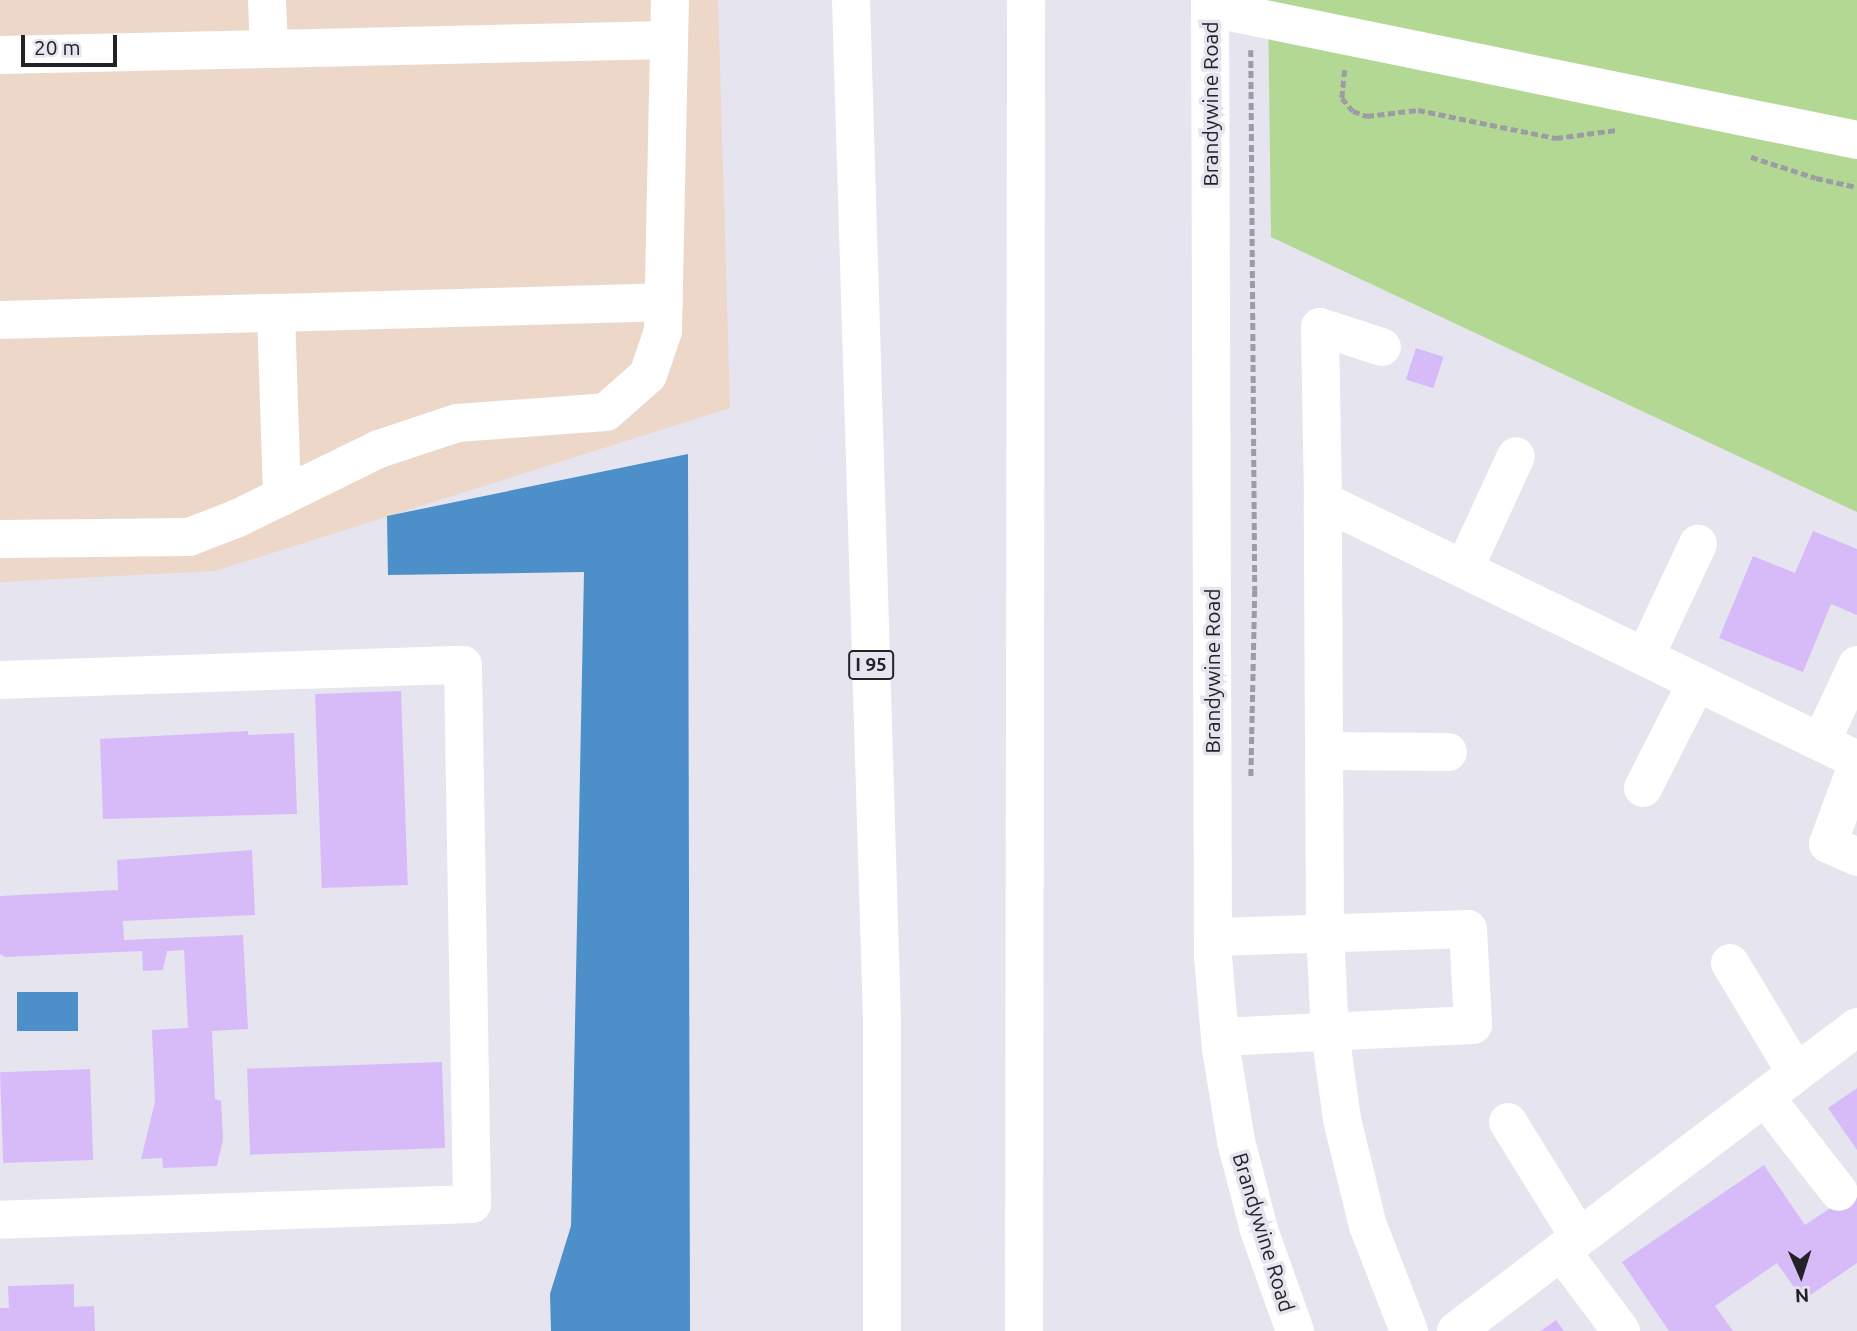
<!DOCTYPE html>
<html>
<head>
<meta charset="utf-8">
<style>
	body { margin:0 }
	#map { position:relative; width:1857px; height:1331px; overflow:hidden; background:#e6e4ef; font-family:Ubuntu,sans-serif }
	div>[style] { position:absolute }
	.commercial>* { inset:0; background:#ecd7c9 }
	.green>* { inset:0; background:#b2d894 }
	.water>* { inset:0; background:#4d8fc9; transform-origin:0 0 }
	.building>* { inset:0; background:#d7bbf9; transform-origin:0 0 }
	.path>* { height:4.5px; margin-top:-2.25px; transform-origin:0; background:repeating-linear-gradient(90deg,#9d9ca4 0 7px,transparent 0 10.5px) }
	.minor>* { height:38px; margin:-19px; padding:0 19px; transform-origin:19px; border-radius:19px; background:#fff }
	.highway>* { height:38px; margin:-19px; padding:0 19px; transform-origin:19px; border-radius:19px; background:#fff }
	span { translate:-50% -50%; white-space:nowrap; text-align:center; line-height:1.15; -webkit-text-stroke:7px #e6e4ef; paint-order:stroke }
	.shield-label span { padding:2px 5px; background:#e6e4ef; border:2px solid; border-radius:5px; -webkit-text-stroke-width:0 }
	.shield-label { font-size:19px; color:#232226; font-weight:700 }
	.street-label { font-size:21px; color:#232226 }
	.north { position:absolute; left:1766px; top:1240px; width:70px; height:70px; -webkit-text-stroke:5px #e6e4ef; paint-order:stroke; rotate:177deg; font-size:19px; font-weight:700; line-height:28px; text-align:center; color:#232226 }
	.north::after { content:''; display:block; margin:auto; width:24px; height:32px; background:#232226; clip-path:polygon(50% 0,100% 100%,50% 72%,0 100%) }
	.scale { position:absolute; left:21px; top:35px; width:96px; height:32px; box-sizing:border-box; border:4px solid #232226; border-top:0; padding-left:9px; font-size:21px; line-height:24px; white-space:nowrap; color:#232226; -webkit-text-stroke:5px #e6e4ef; paint-order:stroke }
</style>
</head>
<body>
<div id="map">
	<div class="commercial">
		<div style="clip-path:polygon(0 0,718px 0,730px 408px,215px 571px,0 582px)"></div>
	</div>
	<div class="green">
		<div style="clip-path:polygon(1268px 0,1857px 0,1857px 512px,1271px 237px)"></div>
	</div>
	<div class="water">
		<div style="clip-path:polygon(688px 454px,690px 1331px,551px 1331px,550px 1294px,571px 1226px,584px 572px,388px 575px,387px 516px)"></div>
		<div style="left:78px;top:992px;width:39px;height:61px;rotate:90deg"></div>
	</div>
	<div class="building">
		<div style="left:1416px;top:348px;width:29px;height:33px;rotate:18deg"></div>
		<div style="clip-path:polygon(1813px 531px,1857px 549px,1857px 615px,1831px 604px,1803px 672px,1719px 638px,1753px 556px,1795px 573px)"></div>
		<div style="left:401px;top:691px;width:194px;height:86px;rotate:88deg"></div>
		<div style="clip-path:polygon(248px 731px,248px 735px,294px 733px,297px 814px,103px 819px,100px 739px)"></div>
		<div style="clip-path:polygon(252px 850px,255px 915px,123px 921px,124px 940px,243px 935px,248px 1029px,212px 1031px,215px 1099px,221px 1101px,223px 1139px,217px 1166px,163px 1168px,162px 1158px,141px 1159px,155px 1102px,152px 1030px,188px 1028px,184px 950px,167px 951px,163px 970px,143px 971px,142px 951px,5px 957px,0 954px,0 896px,118px 890px,117px 860px)"></div>
		<div style="left:442px;top:1062px;width:86px;height:195px;rotate:88deg"></div>
		<div style="left:90px;top:1069px;width:91px;height:90px;rotate:88deg"></div>
		<div style="clip-path:polygon(1857px 1088px,1857px 1150px,1828px 1108px)"></div>
		<div style="clip-path:polygon(1764px 1165px,1805px 1225px,1857px 1190px,1857px 1263px,1803px 1300px,1777px 1263px,1715px 1306px,1733px 1331px,1669px 1331px,1622px 1262px)"></div>
		<div style="clip-path:polygon(74px 1284px,74px 1307px,94px 1306px,95px 1331px,0 1331px,0 1308px,9px 1308px,8px 1286px)"></div>
		<div style="clip-path:polygon(1556px 1320px,1564px 1331px,1541px 1331px)"></div>
	</div>
	<div class="path">
		<div style="left:1251px;top:50px;width:540px;rotate:89.58deg"></div>
		<div style="left:1255px;top:590px;width:186px;rotate:91.2deg"></div>
		<div style="left:1345px;top:70px;width:28px;rotate:96deg"></div>
		<div style="left:1342px;top:98px;width:17px;rotate:50deg"></div>
		<div style="left:1353px;top:111px;width:15px;rotate:20deg"></div>
		<div style="left:1367px;top:116px;width:51px;rotate:-6.7deg"></div>
		<div style="left:1418px;top:110px;width:141px;rotate:11.5deg"></div>
		<div style="left:1556px;top:138px;width:61px;rotate:-7.6deg"></div>
		<div style="left:1751px;top:157px;width:68px;rotate:17.9deg"></div>
		<div style="left:1816px;top:178px;width:42px;rotate:12.4deg"></div>
	</div>
	<div class="minor">
		<div style="left:267px;top:0;width:49px;rotate:87.7deg"></div>
		<div style="left:269px;top:49px;width:400px;rotate:-1.3deg"></div>
		<div style="left:1210px;top:0;width:957px;rotate:89.82deg"></div>
		<div style="left:1213px;top:957px;width:92px;rotate:85deg"></div>
		<div style="left:1221px;top:1049px;width:93px;rotate:80.7deg"></div>
		<div style="left:1236px;top:1141px;width:92px;rotate:75.5deg"></div>
		<div style="left:1259px;top:1230px;width:107px;rotate:70.4deg"></div>
		<div style="left:1210px;top:8px;width:660px;rotate:11.53deg"></div>
		<div style="left:0;top:55px;width:269px;rotate:-1.3deg"></div>
		<div style="left:276px;top:313px;width:388px;rotate:-1.6deg"></div>
		<div style="left:0;top:320px;width:276px;rotate:-1.5deg"></div>
		<div style="left:276px;top:313px;width:184px;rotate:88.1deg"></div>
		<div style="left:1323px;top:501px;width:174px;rotate:-91deg"></div>
		<div style="left:1320px;top:327px;width:65px;rotate:17.9deg"></div>
		<div style="left:0;top:539px;width:189px;rotate:-0.6deg"></div>
		<div style="left:189px;top:537px;width:50px;rotate:-21deg"></div>
		<div style="left:236px;top:519px;width:159px;rotate:-26.1deg"></div>
		<div style="left:379px;top:449px;width:82px;rotate:-18.4deg"></div>
		<div style="left:457px;top:423px;width:149px;rotate:-4.2deg"></div>
		<div style="left:606px;top:412px;width:56px;rotate:-41.4deg"></div>
		<div style="left:648px;top:375px;width:46px;rotate:-71.2deg"></div>
		<div style="left:663px;top:331px;width:331px;rotate:-88.8deg"></div>
		<div style="left:1464px;top:569px;width:124px;rotate:-65.3deg"></div>
		<div style="left:1645px;top:657px;width:125px;rotate:-64.9deg"></div>
		<div style="left:0;top:680px;width:463px;rotate:-1.9deg"></div>
		<div style="left:463px;top:665px;width:539px;rotate:89.04deg"></div>
		<div style="left:472px;top:1204px;width:472px;rotate:178.1deg"></div>
		<div style="left:1821px;top:742px;width:85px;rotate:-64.9deg"></div>
		<div style="left:1324px;top:751px;width:124px;rotate:0.5deg"></div>
		<div style="left:1857px;top:765px;width:84px;rotate:110.2deg"></div>
		<div style="left:1828px;top:844px;width:32px;rotate:24deg"></div>
		<div style="left:1643px;top:788px;width:119px;rotate:-63deg"></div>
		<div style="left:1213px;top:937px;width:255px;rotate:-1.8deg"></div>
		<div style="left:1468px;top:929px;width:96px;rotate:87deg"></div>
		<div style="left:1473px;top:1025px;width:253px;rotate:177.3deg"></div>
		<div style="left:1730px;top:963px;width:128px;rotate:59deg"></div>
		<div style="left:1765px;top:1097px;width:120px;rotate:52.1deg"></div>
		<div style="left:1508px;top:1122px;width:135px;rotate:58.3deg"></div>
		<div style="left:1561px;top:1251px;width:100px;rotate:53.1deg"></div>
		<div style="left:1409px;top:1331px;width:113px;rotate:-111.3deg"></div>
		<div style="left:1368px;top:1226px;width:110px;rotate:-103.7deg"></div>
		<div style="left:1342px;top:1119px;width:88px;rotate:-97.9deg"></div>
		<div style="left:1330px;top:1032px;width:99px;rotate:-92.9deg"></div>
		<div style="left:1325px;top:933px;width:432px;rotate:-90.3deg"></div>
		<div style="left:1323px;top:501px;width:593px;rotate:25.87deg"></div>
		<div style="left:1456px;top:1331px;width:503px;rotate:-37.17deg"></div>
	</div>
	<div class="highway">
		<div style="left:851px;top:0;width:1022px;rotate:88.26deg"></div>
		<div style="left:882px;top:1022px;width:309px;rotate:90deg"></div>
		<div style="left:1024px;top:1331px;width:1331px;rotate:-89.91deg"></div>
	</div>
	<div class="shield-label">
		<span style="left:871px;top:665px">I 95</span>
	</div>
	<div class="street-label">
		<span style="left:1210px;top:104px;rotate:-90deg">Brandywine Road</span>
		<span style="left:1212px;top:671px;rotate:-90deg">Brandywine Road</span>
		<span style="left:1264px;top:1232px;rotate:73deg">Brandywine Road</span>
	</div>
	<div class="north">N</div>
	<div class="scale">20 m</div>
</div>
</body>
</html>
